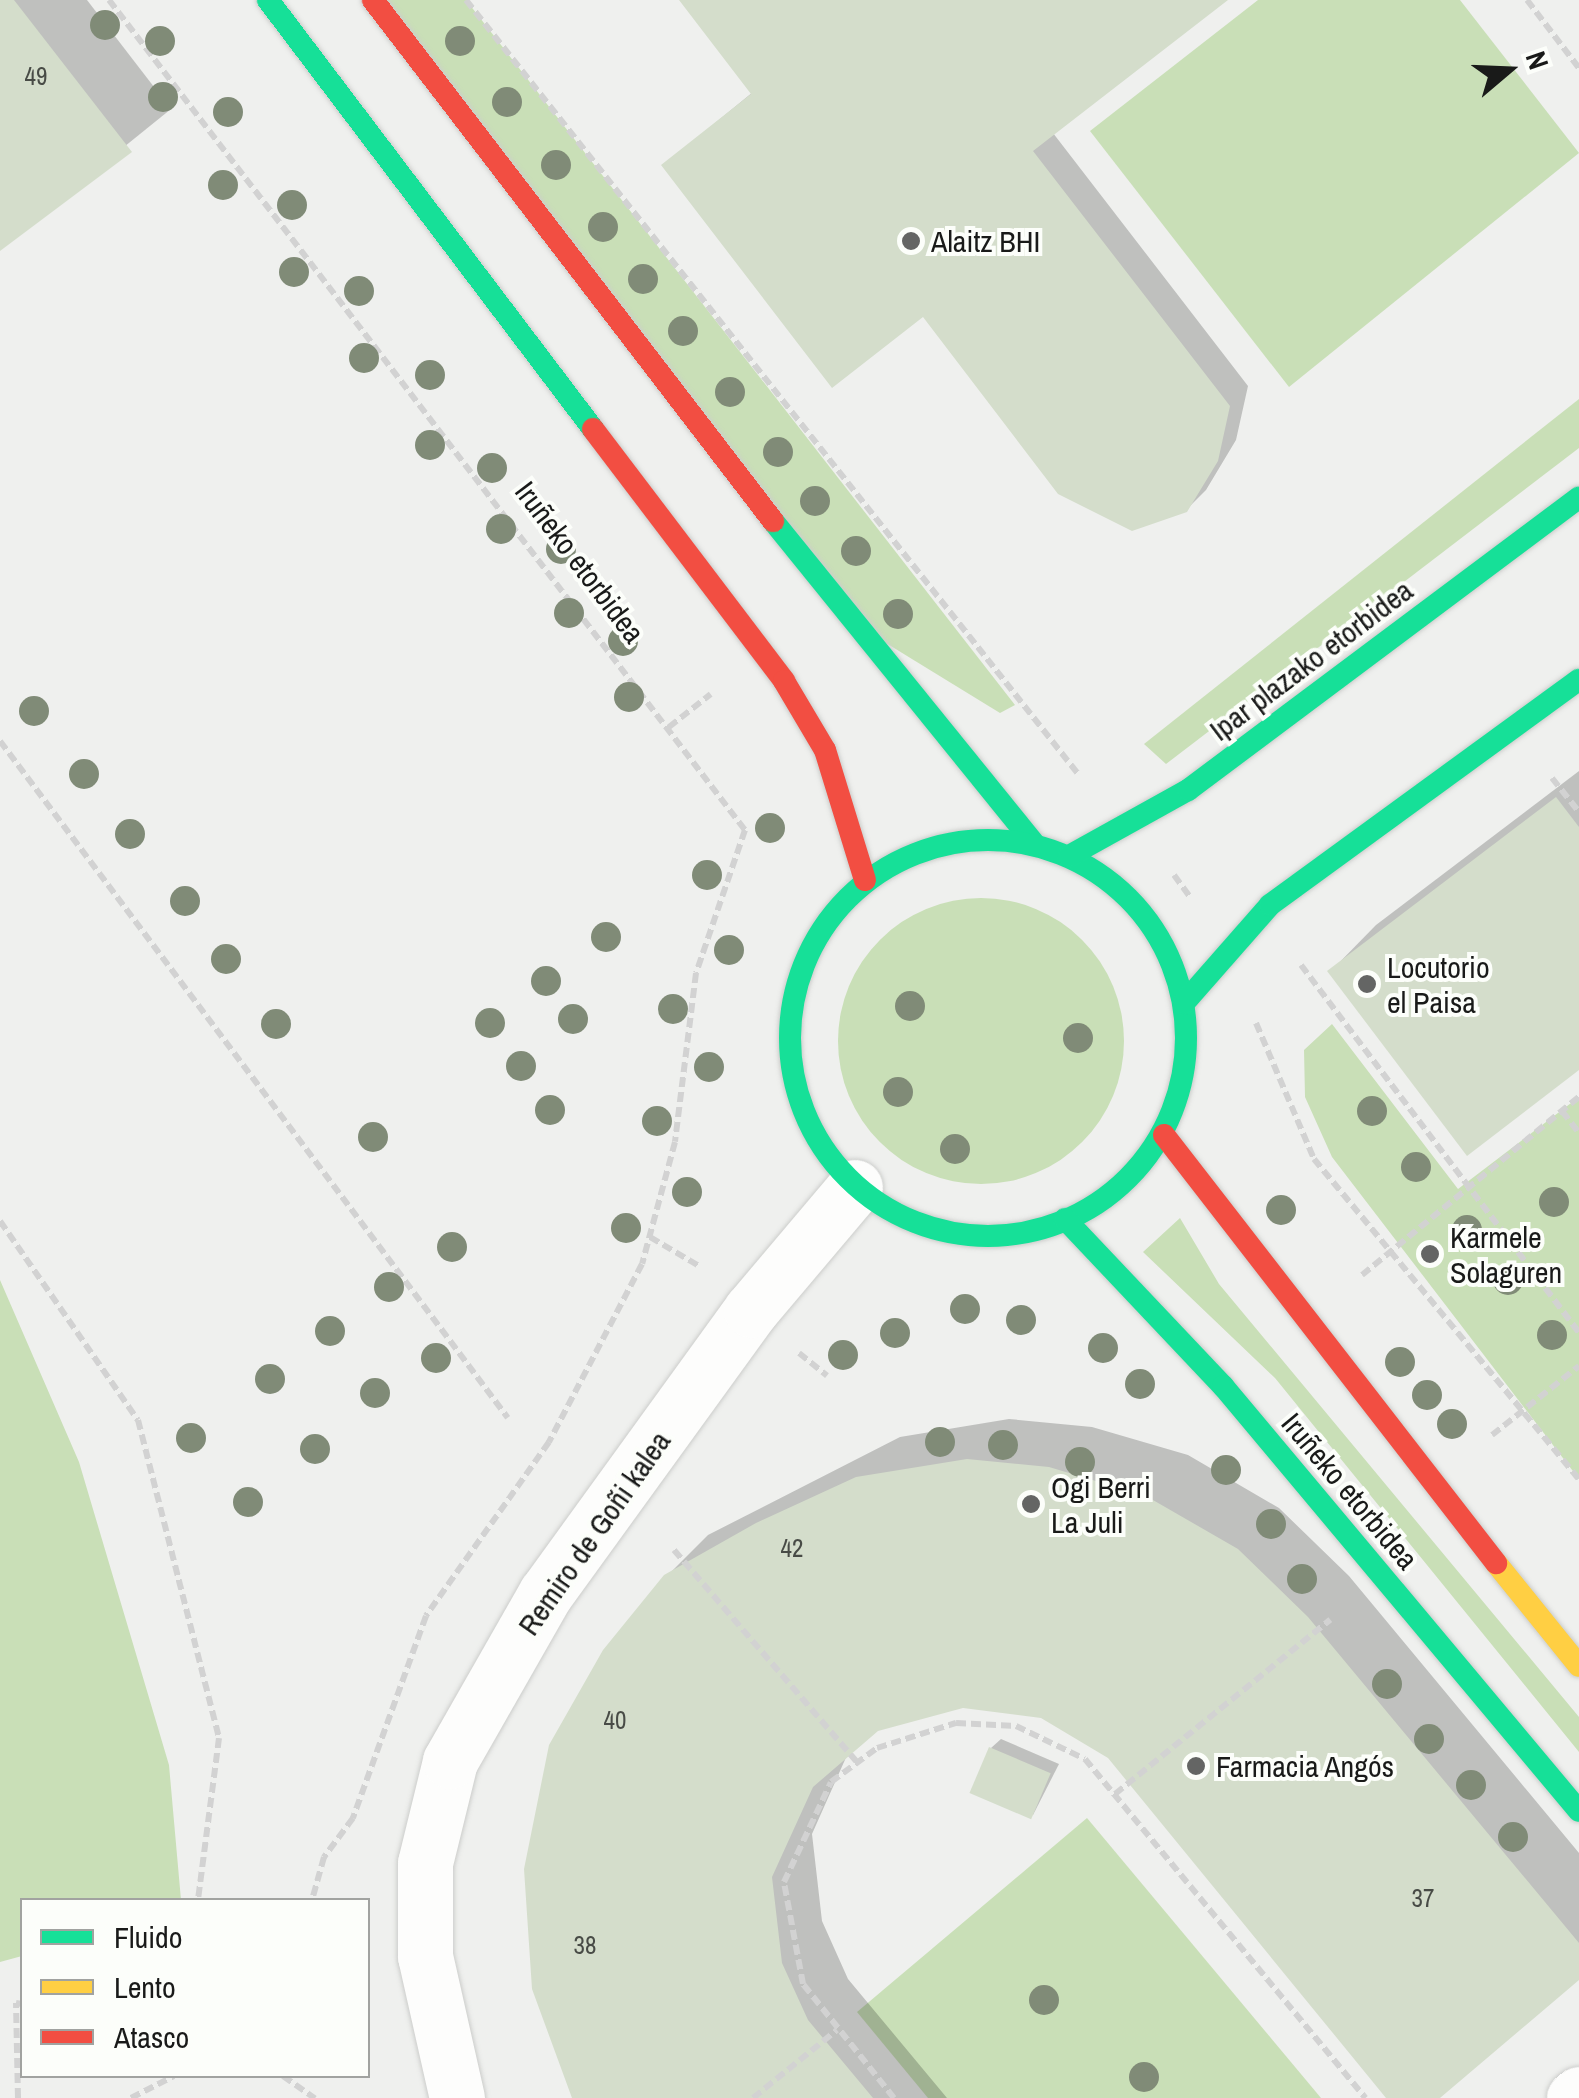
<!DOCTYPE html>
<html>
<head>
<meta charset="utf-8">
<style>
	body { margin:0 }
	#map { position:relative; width:1579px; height:2098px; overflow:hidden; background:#eff0ee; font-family:"Archivo Narrow",sans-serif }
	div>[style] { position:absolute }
	.green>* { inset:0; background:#c9dfb7 }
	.round { border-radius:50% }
	.shadow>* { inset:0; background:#0003 }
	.building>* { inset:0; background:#d4ddcb; transform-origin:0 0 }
	.path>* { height:6px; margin-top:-3px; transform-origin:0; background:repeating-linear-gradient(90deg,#d2d2d2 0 10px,transparent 0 15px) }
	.roads { filter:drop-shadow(0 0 2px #cccdcb) drop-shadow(0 0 2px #cccdcb) }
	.street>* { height:55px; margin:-27.5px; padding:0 27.5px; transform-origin:27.5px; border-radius:27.5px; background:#fdfdfc }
	.fast>* { height:22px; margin:-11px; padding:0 11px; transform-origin:11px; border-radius:11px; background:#16e098 }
	.fast>.ring { margin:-11px; padding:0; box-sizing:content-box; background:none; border:22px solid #16e098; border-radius:50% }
	.slow>* { height:22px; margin:-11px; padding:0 11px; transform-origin:11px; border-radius:11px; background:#ffcf43 }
	.jam>* { height:22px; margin:-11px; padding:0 11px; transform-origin:11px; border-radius:11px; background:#f24e42 }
	.trees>* { width:30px; height:30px; margin:-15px; border-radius:50%; background:#808b77 }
	.dots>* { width:28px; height:28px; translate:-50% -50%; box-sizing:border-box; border:5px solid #fcfefa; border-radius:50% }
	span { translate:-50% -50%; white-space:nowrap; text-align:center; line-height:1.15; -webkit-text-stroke:8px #fcfefa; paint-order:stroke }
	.number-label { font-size:25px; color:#484b46 }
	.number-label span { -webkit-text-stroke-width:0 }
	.poi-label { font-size:30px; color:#191a19 }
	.left { translate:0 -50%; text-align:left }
	.street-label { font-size:30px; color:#191a19 }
	.legend { position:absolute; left:20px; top:1898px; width:350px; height:180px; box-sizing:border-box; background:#fcfefa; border:2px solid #a1a3a0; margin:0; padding:12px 18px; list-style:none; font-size:30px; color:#191a19 }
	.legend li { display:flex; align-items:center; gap:20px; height:50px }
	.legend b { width:50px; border:2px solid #a1a3a0 }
	.north { position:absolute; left:1459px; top:20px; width:100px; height:100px; -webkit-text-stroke:8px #fcfefa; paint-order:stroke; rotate:71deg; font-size:28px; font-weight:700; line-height:40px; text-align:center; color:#191a19 }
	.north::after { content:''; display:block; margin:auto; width:35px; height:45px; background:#191a19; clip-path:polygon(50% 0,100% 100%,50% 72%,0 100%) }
</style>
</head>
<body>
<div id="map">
	<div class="green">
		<div style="clip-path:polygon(373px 0,466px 0,1015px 705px,1000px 713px,850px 621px)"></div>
		<div style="clip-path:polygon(1258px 0,1460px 0,1579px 153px,1289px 387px,1090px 131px)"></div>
		<div style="clip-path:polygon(1579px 399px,1579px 448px,1166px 764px,1144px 744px)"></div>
		<div class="round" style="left:838px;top:898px;width:286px;height:286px"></div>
		<div style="clip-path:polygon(1332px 1024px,1458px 1189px,1579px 1097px,1579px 1479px,1332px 1157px,1305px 1097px,1304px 1050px)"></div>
		<div style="clip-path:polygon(1180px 1218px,1219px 1284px,1579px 1717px,1579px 1752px,1275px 1378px,1143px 1252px)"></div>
		<div style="clip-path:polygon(0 1280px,79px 1462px,169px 1765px,181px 1900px,22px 1900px,22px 1956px,0 1962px)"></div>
		<div style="clip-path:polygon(1087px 1818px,1321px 2098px,928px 2098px,857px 2012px)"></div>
	</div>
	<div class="shadow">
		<div style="clip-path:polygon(0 0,87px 0,171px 109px,0 247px)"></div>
		<div style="clip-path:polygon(682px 0,1224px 0,1053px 133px,1248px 386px,1236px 440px,1206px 490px,1186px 510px,923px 314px,664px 165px,753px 92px)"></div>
		<div style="clip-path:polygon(1579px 771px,1579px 1068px,1331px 971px,1376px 925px)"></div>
		<div style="clip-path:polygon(1009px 1419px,1092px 1427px,1188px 1455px,1279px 1508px,1349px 1576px,1579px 1853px,1579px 1976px,1437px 2098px,1389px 2098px,1110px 1756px,1042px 1715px,963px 1706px,877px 1729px,848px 1753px,812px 1834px,822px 1921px,848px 1979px,947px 2098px,575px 2098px,666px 1577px,708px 1535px,900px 1437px)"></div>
		<div style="clip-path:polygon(1001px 1739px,1059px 1764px,1033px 1815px,991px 1748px)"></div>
	</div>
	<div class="building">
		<div style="clip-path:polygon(0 0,14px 0,132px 152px,0 251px)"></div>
		<div style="clip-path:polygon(679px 0,1228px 0,1033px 151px,1230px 406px,1218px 461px,1187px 512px,1132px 531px,1058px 494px,923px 317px,832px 388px,661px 165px,751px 94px)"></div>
		<div style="clip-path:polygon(1556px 797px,1579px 827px,1579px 1070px,1467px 1156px,1327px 971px)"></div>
		<div style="clip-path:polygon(967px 1459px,1049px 1467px,1146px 1496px,1238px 1549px,1308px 1617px,1579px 1943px,1579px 1980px,1440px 2098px,1386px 2098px,1108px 1758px,1041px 1718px,963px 1708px,878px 1731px,813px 1787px,772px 1877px,782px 1963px,808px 2020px,873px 2098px,572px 2098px,532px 1989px,524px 1869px,549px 1745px,603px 1650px,664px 1575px,756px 1523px,856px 1477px)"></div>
		<div style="left:989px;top:1747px;width:67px;height:50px;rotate:23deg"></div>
	</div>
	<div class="path">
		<div style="left:109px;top:0;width:1046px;rotate:52.54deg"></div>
		<div style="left:745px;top:830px;width:151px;rotate:108.9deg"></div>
		<div style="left:696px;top:973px;width:170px;rotate:97.1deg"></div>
		<div style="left:675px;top:1142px;width:126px;rotate:105.1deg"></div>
		<div style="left:642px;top:1264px;width:201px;rotate:117.6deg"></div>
		<div style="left:549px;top:1442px;width:213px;rotate:125.3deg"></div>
		<div style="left:426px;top:1616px;width:215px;rotate:109.9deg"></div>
		<div style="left:353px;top:1818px;width:49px;rotate:126.6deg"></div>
		<div style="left:324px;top:1857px;width:45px;rotate:105.6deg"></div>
		<div style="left:466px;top:0;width:988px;rotate:51.66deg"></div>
		<div style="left:1527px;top:0;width:86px;rotate:52.6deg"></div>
		<div style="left:669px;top:727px;width:53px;rotate:-38.2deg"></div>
		<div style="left:0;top:741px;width:846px;rotate:53.12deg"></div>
		<div style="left:1552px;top:778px;width:43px;rotate:51.5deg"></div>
		<div style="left:1174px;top:875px;width:27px;rotate:54deg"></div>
		<div style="left:1301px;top:965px;width:461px;rotate:52.9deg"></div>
		<div style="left:1256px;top:1023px;width:148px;rotate:66.9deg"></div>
		<div style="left:1314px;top:1159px;width:415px;rotate:50.4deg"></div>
		<div style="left:1562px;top:1111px;width:28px;rotate:52deg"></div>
		<div style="left:0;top:1221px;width:242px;rotate:55.3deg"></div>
		<div style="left:138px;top:1420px;width:328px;rotate:75.7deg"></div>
		<div style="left:219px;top:1738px;width:163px;rotate:97.4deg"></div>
		<div style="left:650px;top:1237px;width:57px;rotate:30.6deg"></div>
		<div style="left:1362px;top:1275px;width:281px;rotate:-39.4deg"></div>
		<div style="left:799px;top:1353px;width:36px;rotate:39deg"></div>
		<div style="left:1492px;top:1435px;width:111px;rotate:-38.4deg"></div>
		<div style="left:674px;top:1550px;width:279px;rotate:49.2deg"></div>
		<div style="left:1115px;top:1794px;width:277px;rotate:-39deg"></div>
		<div style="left:283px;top:2076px;width:39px;rotate:35deg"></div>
		<div style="left:18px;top:2098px;width:95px;rotate:-91.2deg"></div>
		<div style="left:16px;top:2003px;width:6px;rotate:9deg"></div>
		<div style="left:131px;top:2098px;width:48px;rotate:-27.1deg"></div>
		<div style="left:753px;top:2098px;width:108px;rotate:-39deg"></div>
		<div style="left:894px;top:2098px;width:146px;rotate:-128.6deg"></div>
		<div style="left:803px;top:1984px;width:104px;rotate:-100.6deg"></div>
		<div style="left:784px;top:1882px;width:110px;rotate:-64.8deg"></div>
		<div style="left:831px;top:1782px;width:57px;rotate:-36.5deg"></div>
		<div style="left:877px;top:1748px;width:83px;rotate:-17.6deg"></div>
		<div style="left:956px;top:1723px;width:60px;rotate:2.9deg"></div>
		<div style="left:1016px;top:1726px;width:76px;rotate:25.6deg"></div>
		<div style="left:1085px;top:1759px;width:440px;rotate:50.4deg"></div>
	</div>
	<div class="roads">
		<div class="street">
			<div style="left:457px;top:2098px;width:146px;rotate:-102.7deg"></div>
			<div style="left:425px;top:1956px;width:93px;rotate:-90deg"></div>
			<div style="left:425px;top:1863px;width:105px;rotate:-76.2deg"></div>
			<div style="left:450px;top:1761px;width:193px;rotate:-60.3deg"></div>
			<div style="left:546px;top:1593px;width:349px;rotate:-54.1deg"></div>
			<div style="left:751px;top:1310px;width:161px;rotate:-49.8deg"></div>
			<div style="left:1574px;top:2098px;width:6px;rotate:-39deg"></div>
		</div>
		<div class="fast">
			<div style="left:268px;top:0;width:538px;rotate:52.85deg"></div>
			<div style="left:773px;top:521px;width:416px;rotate:51deg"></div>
			<div class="ring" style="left:790px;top:840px;width:374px;height:374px"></div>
			<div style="left:1069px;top:856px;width:136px;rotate:-29deg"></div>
			<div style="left:1188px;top:790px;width:488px;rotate:-36.8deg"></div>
			<div style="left:1184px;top:1003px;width:130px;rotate:-48.7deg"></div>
			<div style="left:1270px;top:905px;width:382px;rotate:-36.1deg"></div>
			<div style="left:1065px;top:1219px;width:230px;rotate:46.6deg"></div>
			<div style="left:1223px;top:1386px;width:554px;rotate:50.05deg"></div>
		</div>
		<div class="slow">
			<div style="left:1496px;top:1563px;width:132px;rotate:51.1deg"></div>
		</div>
		<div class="jam">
			<div style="left:373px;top:0;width:657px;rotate:52.48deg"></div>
			<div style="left:593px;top:429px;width:316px;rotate:52.8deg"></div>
			<div style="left:784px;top:681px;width:80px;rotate:59.3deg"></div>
			<div style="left:825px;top:750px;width:136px;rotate:72.9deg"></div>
			<div style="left:1164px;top:1135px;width:542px;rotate:52.2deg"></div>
		</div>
	</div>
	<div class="trees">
		<div style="left:105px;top:25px"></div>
		<div style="left:160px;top:41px"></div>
		<div style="left:460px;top:41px"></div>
		<div style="left:163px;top:97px"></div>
		<div style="left:507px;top:102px"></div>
		<div style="left:228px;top:112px"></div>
		<div style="left:556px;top:165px"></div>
		<div style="left:223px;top:185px"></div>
		<div style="left:292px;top:205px"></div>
		<div style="left:603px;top:227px"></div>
		<div style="left:294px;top:272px"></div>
		<div style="left:643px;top:279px"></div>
		<div style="left:359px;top:291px"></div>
		<div style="left:683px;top:331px"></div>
		<div style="left:364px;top:358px"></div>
		<div style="left:430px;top:375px"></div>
		<div style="left:730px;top:392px"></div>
		<div style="left:430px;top:445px"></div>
		<div style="left:778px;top:452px"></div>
		<div style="left:492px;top:468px"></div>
		<div style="left:815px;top:501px"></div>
		<div style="left:501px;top:529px"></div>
		<div style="left:561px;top:549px"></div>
		<div style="left:856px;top:551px"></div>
		<div style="left:569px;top:613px"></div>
		<div style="left:898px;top:614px"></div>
		<div style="left:623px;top:641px"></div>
		<div style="left:629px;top:697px"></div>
		<div style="left:34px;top:711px"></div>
		<div style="left:84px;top:774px"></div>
		<div style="left:770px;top:828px"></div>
		<div style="left:130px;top:834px"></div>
		<div style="left:707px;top:875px"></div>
		<div style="left:185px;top:901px"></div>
		<div style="left:606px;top:937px"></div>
		<div style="left:729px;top:950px"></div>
		<div style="left:226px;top:959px"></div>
		<div style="left:546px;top:981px"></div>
		<div style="left:910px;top:1006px"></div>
		<div style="left:673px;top:1009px"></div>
		<div style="left:573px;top:1019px"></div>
		<div style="left:490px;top:1023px"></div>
		<div style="left:276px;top:1024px"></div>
		<div style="left:1078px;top:1038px"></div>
		<div style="left:521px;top:1066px"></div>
		<div style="left:709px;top:1067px"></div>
		<div style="left:898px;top:1092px"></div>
		<div style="left:550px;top:1110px"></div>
		<div style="left:1372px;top:1111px"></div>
		<div style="left:657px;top:1121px"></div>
		<div style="left:373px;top:1137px"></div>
		<div style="left:955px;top:1149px"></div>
		<div style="left:1416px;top:1167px"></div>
		<div style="left:687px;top:1192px"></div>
		<div style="left:1554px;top:1202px"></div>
		<div style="left:1281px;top:1210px"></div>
		<div style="left:626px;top:1228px"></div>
		<div style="left:1467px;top:1230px"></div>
		<div style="left:452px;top:1247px"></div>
		<div style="left:1508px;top:1280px"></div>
		<div style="left:389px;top:1287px"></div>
		<div style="left:965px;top:1309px"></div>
		<div style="left:1021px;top:1320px"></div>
		<div style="left:330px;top:1331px"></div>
		<div style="left:895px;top:1333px"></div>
		<div style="left:1552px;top:1335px"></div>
		<div style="left:1103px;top:1348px"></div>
		<div style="left:843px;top:1355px"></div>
		<div style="left:436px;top:1358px"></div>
		<div style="left:1400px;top:1362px"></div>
		<div style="left:270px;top:1379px"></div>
		<div style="left:1140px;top:1384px"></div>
		<div style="left:375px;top:1393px"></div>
		<div style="left:1427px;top:1395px"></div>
		<div style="left:1452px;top:1424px"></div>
		<div style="left:191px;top:1438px"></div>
		<div style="left:940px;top:1442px"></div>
		<div style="left:1003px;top:1445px"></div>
		<div style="left:315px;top:1449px"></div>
		<div style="left:1080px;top:1462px"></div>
		<div style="left:1226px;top:1470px"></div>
		<div style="left:248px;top:1502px"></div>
		<div style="left:1271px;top:1524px"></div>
		<div style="left:1302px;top:1579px"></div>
		<div style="left:1387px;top:1684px"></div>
		<div style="left:1429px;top:1739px"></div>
		<div style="left:1471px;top:1785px"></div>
		<div style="left:1513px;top:1837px"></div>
		<div style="left:1044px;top:2000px"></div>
		<div style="left:1144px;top:2077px"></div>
	</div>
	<div class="dots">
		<div style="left:911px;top:241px;background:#646564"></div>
		<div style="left:1367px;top:984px;background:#646564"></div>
		<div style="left:1430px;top:1254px;background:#646564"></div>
		<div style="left:1031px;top:1504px;background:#646564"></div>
		<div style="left:1196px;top:1766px;background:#646564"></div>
	</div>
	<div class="number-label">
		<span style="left:36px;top:76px">49</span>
		<span style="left:792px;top:1548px">42</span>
		<span style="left:615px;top:1720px">40</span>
		<span style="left:1423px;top:1898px">37</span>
		<span style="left:585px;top:1945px">38</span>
	</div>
	<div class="poi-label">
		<span class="left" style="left:931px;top:241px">Alaitz BHI</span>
		<span class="left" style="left:1387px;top:984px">Locutorio<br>el Paisa</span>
		<span class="left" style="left:1450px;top:1254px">Karmele<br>Solaguren</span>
		<span class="left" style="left:1051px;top:1504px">Ogi Berri<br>La Juli</span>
		<span class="left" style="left:1216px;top:1766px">Farmacia Angós</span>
	</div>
	<div class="street-label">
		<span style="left:580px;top:562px;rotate:53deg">Iruñeko etorbidea</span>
		<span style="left:1311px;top:660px;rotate:-37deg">Ipar plazako etorbidea</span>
		<span style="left:1350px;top:1491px;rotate:50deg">Iruñeko etorbidea</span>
		<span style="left:594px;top:1533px;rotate:-55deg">Remiro de Goñi kalea</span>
	</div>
	<ul class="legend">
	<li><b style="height:12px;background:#16e098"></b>Fluido</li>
	<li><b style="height:12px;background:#ffcf43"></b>Lento</li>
	<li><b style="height:12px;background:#f24e42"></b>Atasco</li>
	</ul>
	<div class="north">N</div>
</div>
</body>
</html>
